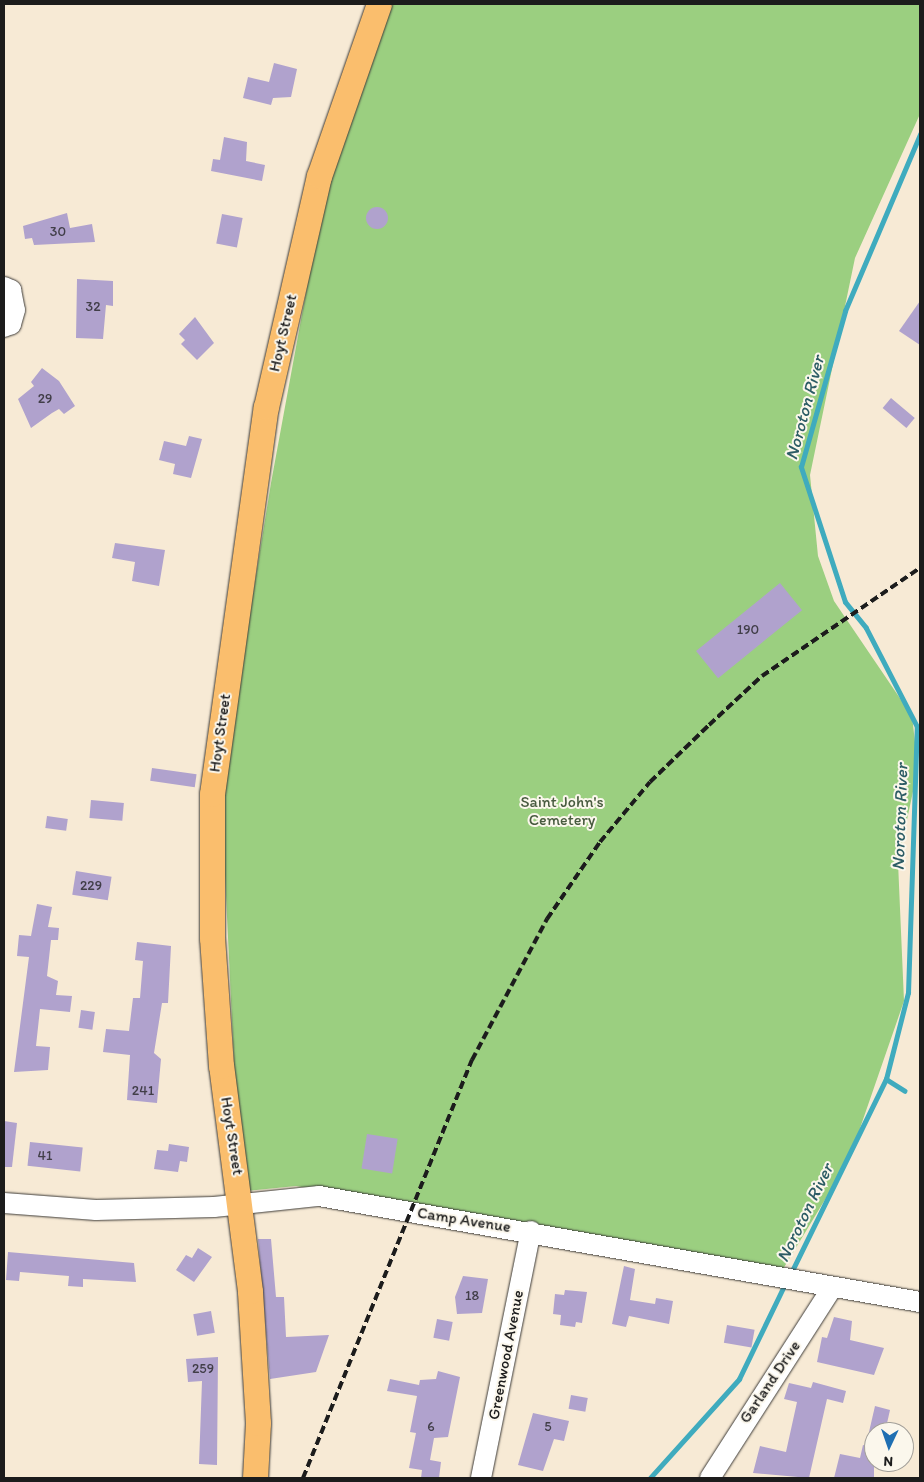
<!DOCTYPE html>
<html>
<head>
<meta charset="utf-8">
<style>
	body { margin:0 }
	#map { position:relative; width:924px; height:1482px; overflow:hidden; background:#f7ead5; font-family:Itim,sans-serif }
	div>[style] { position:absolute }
	.green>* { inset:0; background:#9bcf80 }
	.stream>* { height:4.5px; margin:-2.25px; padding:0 2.25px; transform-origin:2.25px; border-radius:2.25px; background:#3fabbe }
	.building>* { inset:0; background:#b0a2cd; transform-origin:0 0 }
	.round { border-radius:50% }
	.roads { filter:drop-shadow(0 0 1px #3d3b38) drop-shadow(0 0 1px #3d3b38) }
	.minor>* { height:20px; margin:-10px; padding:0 10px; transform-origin:10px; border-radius:10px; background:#fff }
	.major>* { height:25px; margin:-12.5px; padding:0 12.5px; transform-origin:12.5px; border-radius:12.5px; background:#fabe6d }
	.rail>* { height:4px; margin-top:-2px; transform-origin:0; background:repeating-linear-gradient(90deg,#1c1c1c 0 8px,transparent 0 12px) }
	span { translate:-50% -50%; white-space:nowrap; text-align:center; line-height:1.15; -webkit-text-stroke:4px #fbf7ec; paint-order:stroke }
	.number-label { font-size:14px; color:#413e48 }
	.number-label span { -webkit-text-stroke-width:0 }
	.street-label { font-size:16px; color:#1c1c1c }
	.park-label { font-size:16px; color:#485b3f }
	.water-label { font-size:18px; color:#2c5c65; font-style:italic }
	.frame { position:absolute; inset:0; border:5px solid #1c1c1c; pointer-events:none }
	.north { position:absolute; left:864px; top:1422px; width:50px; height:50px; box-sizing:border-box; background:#fbf7ec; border:1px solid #a29f99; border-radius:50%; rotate:183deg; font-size:14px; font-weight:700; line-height:20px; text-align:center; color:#1c1c1c }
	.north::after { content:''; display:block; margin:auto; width:18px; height:22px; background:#1f6fb2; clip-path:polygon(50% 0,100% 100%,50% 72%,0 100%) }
</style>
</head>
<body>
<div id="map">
	<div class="green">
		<div style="clip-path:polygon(389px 4px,920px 4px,920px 114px,855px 258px,810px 475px,818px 556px,834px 601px,912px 716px,918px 768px,898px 862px,904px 1001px,849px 1160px,780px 1274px,296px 1186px,247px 1191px,235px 1084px,221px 791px,271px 483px,323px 200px)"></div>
	</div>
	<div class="stream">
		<div style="left:886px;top:1079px;width:22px;rotate:32deg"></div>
		<div style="left:791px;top:1273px;width:216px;rotate:-63.9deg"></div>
		<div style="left:886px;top:1079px;width:89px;rotate:-75.7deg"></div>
		<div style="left:908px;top:993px;width:266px;rotate:-88.1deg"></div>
		<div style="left:917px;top:727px;width:111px;rotate:-117.3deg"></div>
		<div style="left:866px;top:628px;width:33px;rotate:-129deg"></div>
		<div style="left:845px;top:602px;width:142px;rotate:-108.1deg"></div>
		<div style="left:801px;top:467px;width:162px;rotate:-74.2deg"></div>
		<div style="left:845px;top:311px;width:192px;rotate:-67deg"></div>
		<div style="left:650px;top:1478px;width:133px;rotate:-48deg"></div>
		<div style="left:739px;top:1379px;width:106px;rotate:-64.2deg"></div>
	</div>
	<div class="building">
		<div style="clip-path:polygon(274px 63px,297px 69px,291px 97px,273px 98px,271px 105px,243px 98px,248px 77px,269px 82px)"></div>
		<div style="clip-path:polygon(224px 137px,247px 142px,246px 161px,265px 165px,262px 181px,211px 171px,213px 159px,220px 160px)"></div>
		<div class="round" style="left:366px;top:207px;width:22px;height:22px"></div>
		<div style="clip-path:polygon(67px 213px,70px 228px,92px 224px,95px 242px,34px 245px,32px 238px,25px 239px,23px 226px)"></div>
		<div style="left:222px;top:214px;width:21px;height:30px;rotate:11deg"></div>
		<div style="clip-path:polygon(77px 279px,113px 281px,113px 306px,106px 305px,103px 339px,76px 338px)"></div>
		<div style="clip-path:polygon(920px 301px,920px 345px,899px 331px)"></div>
		<div style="clip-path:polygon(195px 317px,214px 343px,197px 360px,181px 344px,185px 340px,179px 334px)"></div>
		<div style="clip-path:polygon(42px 368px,59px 381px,75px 406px,64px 414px,59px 409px,52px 413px,31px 428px,18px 399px,34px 386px,31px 382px)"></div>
		<div style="left:891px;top:398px;width:31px;height:13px;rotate:40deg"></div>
		<div style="clip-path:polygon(189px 436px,202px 439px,191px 478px,173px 474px,175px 464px,159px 460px,164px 441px,186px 446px)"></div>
		<div style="clip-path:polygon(115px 543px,165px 550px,159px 586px,132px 581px,135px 562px,112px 558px)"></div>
		<div style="left:780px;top:583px;width:35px;height:108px;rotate:51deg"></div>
		<div style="left:152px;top:768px;width:45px;height:13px;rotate:8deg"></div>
		<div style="left:91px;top:800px;width:33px;height:18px;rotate:5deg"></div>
		<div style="left:47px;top:816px;width:21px;height:12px;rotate:8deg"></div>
		<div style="left:76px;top:871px;width:36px;height:24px;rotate:9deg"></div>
		<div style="clip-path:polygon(37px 904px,52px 907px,48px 927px,59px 928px,58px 940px,51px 940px,47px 976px,58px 981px,56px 995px,72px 996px,70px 1012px,40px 1009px,36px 1046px,50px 1047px,48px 1070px,14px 1072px,29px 957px,17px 956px,19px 935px,31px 936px)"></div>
		<div style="clip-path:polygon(137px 942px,171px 946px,168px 1003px,162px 1003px,154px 1053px,161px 1059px,157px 1103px,127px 1100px,130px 1055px,103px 1052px,106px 1029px,129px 1031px,133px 998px,140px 998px,143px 961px,135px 960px)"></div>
		<div style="left:81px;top:1010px;width:14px;height:18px;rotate:8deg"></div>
		<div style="clip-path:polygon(4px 1121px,17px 1123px,12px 1167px,4px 1167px)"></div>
		<div style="left:367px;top:1134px;width:31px;height:35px;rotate:9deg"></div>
		<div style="left:30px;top:1142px;width:53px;height:24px;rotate:6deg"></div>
		<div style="clip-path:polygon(169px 1144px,189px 1147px,187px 1162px,180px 1161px,178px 1172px,154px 1169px,157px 1150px,168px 1151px)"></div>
		<div style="clip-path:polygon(258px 1239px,271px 1239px,276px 1297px,284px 1297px,286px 1337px,329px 1335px,316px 1372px,270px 1379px)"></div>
		<div style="clip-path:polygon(198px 1248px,212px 1257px,194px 1282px,176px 1270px,186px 1255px,192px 1258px)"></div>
		<div style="clip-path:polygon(8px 1252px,134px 1263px,136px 1282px,83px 1279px,83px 1287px,68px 1286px,69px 1276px,20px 1272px,19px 1281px,6px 1280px)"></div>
		<div style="clip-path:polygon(624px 1266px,635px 1269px,630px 1300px,655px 1304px,656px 1298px,673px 1301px,669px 1324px,629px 1316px,626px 1327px,612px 1324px)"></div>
		<div style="clip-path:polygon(463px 1276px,488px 1279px,482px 1313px,457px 1314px,455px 1297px)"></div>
		<div style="clip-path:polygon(565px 1290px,587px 1292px,582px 1323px,576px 1322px,575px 1327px,560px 1325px,561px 1315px,553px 1314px,555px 1294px,564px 1295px)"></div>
		<div style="left:211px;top:1311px;width:22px;height:18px;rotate:80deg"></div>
		<div style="clip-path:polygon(834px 1317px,852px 1321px,850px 1340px,884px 1348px,874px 1375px,817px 1362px,822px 1337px,827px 1338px)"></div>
		<div style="left:437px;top:1319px;width:16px;height:19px;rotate:11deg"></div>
		<div style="left:727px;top:1325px;width:28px;height:18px;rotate:10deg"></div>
		<div style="clip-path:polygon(218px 1357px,217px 1465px,199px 1464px,202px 1381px,188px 1382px,186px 1359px)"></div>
		<div style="clip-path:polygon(438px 1371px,460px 1377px,448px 1437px,434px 1438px,430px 1460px,441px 1462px,439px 1478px,421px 1478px,422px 1470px,409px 1468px,416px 1433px,410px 1432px,417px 1396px,387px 1391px,390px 1379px,419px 1385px,420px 1380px,436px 1379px)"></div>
		<div style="clip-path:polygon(813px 1382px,846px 1391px,843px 1403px,827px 1399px,809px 1478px,753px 1473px,760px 1446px,786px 1452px,797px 1402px,784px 1399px,789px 1383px,811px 1388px)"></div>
		<div style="left:571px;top:1395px;width:17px;height:14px;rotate:10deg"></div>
		<div style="clip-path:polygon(875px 1406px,890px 1410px,885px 1432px,869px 1432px)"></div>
		<div style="clip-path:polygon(533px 1413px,569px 1421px,564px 1441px,554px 1439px,543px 1471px,518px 1465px)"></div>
		<div style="clip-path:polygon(863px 1445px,874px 1448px,874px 1478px,834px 1478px,840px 1454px,860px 1458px)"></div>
	</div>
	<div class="roads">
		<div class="minor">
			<div style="left:4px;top:287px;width:8px;rotate:23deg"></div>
			<div style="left:11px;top:290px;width:20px;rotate:79deg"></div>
			<div style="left:15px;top:310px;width:15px;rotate:106deg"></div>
			<div style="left:11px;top:324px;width:8px;rotate:157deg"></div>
			<div style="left:4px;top:1203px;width:92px;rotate:4.4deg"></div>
			<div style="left:96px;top:1210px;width:118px;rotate:-1.5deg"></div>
			<div style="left:214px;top:1207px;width:106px;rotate:-6deg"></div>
			<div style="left:319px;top:1196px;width:610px;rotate:10deg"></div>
			<div style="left:481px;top:1478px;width:252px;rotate:-78.6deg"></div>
			<div style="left:710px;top:1478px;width:226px;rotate:-57.3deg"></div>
		</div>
		<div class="major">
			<div style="left:255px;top:1478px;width:55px;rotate:-86.9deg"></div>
			<div style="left:258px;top:1423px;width:132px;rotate:-93.5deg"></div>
			<div style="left:250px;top:1291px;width:227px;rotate:-97.3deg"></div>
			<div style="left:221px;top:1066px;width:128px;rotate:-94deg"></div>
			<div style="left:212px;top:938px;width:144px;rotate:-90deg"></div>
			<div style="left:212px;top:794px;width:391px;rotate:-82.1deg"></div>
			<div style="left:266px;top:407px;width:237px;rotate:-77.1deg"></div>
			<div style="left:319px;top:176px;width:182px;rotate:-70.8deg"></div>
		</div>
	</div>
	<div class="rail">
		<div style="left:303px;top:1478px;width:451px;rotate:-68deg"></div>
		<div style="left:472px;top:1060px;width:160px;rotate:-62deg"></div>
		<div style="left:547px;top:919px;width:93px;rotate:-55.5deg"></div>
		<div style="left:600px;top:842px;width:78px;rotate:-50.2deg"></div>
		<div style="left:650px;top:782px;width:82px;rotate:-44deg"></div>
		<div style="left:709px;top:725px;width:72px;rotate:-42.8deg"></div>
		<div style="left:762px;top:676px;width:191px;rotate:-34.4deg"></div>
	</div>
	<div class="number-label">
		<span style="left:58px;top:232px">30</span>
		<span style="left:93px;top:307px">32</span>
		<span style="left:45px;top:399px">29</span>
		<span style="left:748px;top:630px">190</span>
		<span style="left:91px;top:886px">229</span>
		<span style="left:143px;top:1091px">241</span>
		<span style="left:45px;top:1156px">41</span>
		<span style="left:472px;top:1296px">18</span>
		<span style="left:203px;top:1369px">259</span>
		<span style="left:431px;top:1427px">6</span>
		<span style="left:548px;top:1427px">5</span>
	</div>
	<div class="street-label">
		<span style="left:283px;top:333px;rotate:-77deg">Hoyt Street</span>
		<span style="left:220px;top:733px;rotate:-82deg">Hoyt Street</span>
		<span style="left:232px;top:1136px;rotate:81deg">Hoyt Street</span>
		<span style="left:464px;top:1220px;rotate:9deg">Camp Avenue</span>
		<span style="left:506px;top:1355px;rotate:-79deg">Greenwood Avenue</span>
		<span style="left:770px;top:1382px;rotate:-56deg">Garland Drive</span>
	</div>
	<div class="park-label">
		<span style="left:562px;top:811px">Saint John's<br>Cemetery</span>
	</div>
	<div class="water-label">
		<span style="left:805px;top:408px;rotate:-75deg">Noroton River</span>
		<span style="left:900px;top:817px;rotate:-88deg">Noroton River</span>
		<span style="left:805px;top:1213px;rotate:-64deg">Noroton River</span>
	</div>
	<div class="frame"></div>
	<div class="north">N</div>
</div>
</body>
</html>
